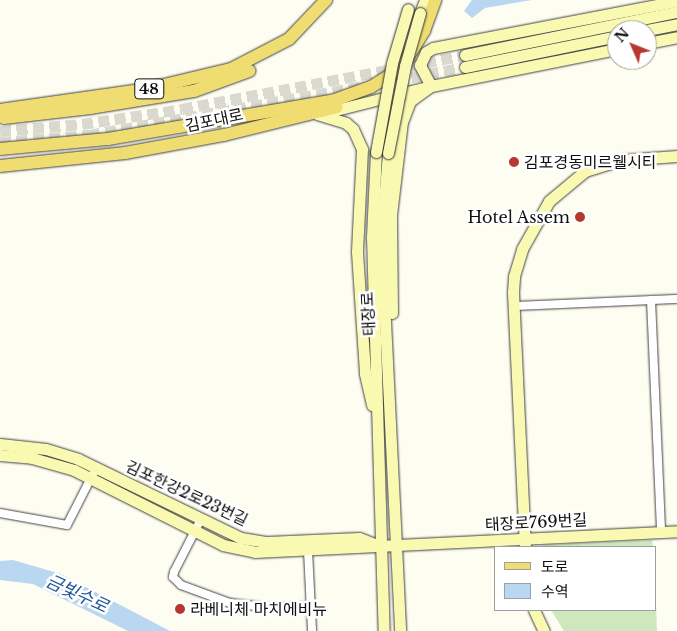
<!DOCTYPE html>
<html>
<head>
<meta charset="utf-8">
<style>
	body { margin:0 }
	#map { position:relative; width:677px; height:631px; overflow:hidden; background:#fefdf2; font-family:"Libre Baskerville","Noto Sans KR",serif }
	div>[style] { position:absolute }
	.green>* { inset:0; background:#cee7bd }
	.water>* { inset:0; background:#bad7f2 }
	.secondary-tunnel>* { height:11px; margin-top:-5.5px; transform-origin:0; background:repeating-linear-gradient(90deg,#dad9d0 0 11px,transparent 0 16.5px) }
	.roads { filter:drop-shadow(0 0 1px #424242) drop-shadow(0 0 1px #424242) }
	.street>* { height:8px; margin:-4px; padding:0 4px; transform-origin:4px; border-radius:4px; background:#fff }
	.secondary>* { height:11px; margin:-5.5px; padding:0 5.5px; transform-origin:5.5px; border-radius:5.5px; background:#f9f9b2 }
	.primary>* { height:12px; margin:-6px; padding:0 6px; transform-origin:6px; border-radius:6px; background:#efdd71 }
	.bridges { filter:drop-shadow(0 0 1px #313131) drop-shadow(0 0 1px #313131) }
	.secondary-bridge>* { height:11px; margin:-5.5px; padding:0 5.5px; transform-origin:5.5px; border-radius:5.5px; background:#f9f9b2 }
	.dots>* { width:14px; height:14px; translate:-50% -50%; box-sizing:border-box; border:2px solid #fff; border-radius:50% }
	span { translate:-50% -50%; white-space:nowrap; text-align:center; line-height:1.15; -webkit-text-stroke:5px #fff; paint-order:stroke }
	.shield-label span { padding:1px 4px; background:#fff; border:1px solid; border-radius:4px; -webkit-text-stroke-width:0 }
	.shield-label { font-size:15px; color:#0f0f0f; font-weight:700 }
	.street-label { font-size:16px; color:#0f0f0f }
	.poi-label { font-size:16px; color:#0f0f0f }
	.left { translate:0 -50%; text-align:left }
	.right { translate:-100% -50%; text-align:right }
	.water-label { font-size:18px; color:#205899; font-style:italic }
	.legend { position:absolute; left:494px; top:546px; width:162px; height:65px; box-sizing:border-box; background:#fff; border:1px solid #9f9f9f; margin:0; padding:6px 9px; list-style:none; font-size:15px; color:#0f0f0f }
	.legend li { display:flex; align-items:center; gap:10px; height:25px }
	.legend b { width:25px; border:1px solid #9f9f9f }
	.north { position:absolute; left:607px; top:20px; width:50px; height:50px; box-sizing:border-box; background:#fff; border:1px solid #9f9f9f; border-radius:50%; rotate:314deg; font-size:14px; font-weight:700; line-height:20px; text-align:center; color:#0f0f0f }
	.north::after { content:''; display:block; margin:auto; width:18px; height:22px; background:#b63830; clip-path:polygon(50% 0,100% 100%,50% 72%,0 100%) }
</style>
</head>
<body>
<div id="map">
	<div class="green">
		<div style="clip-path:polygon(652px 540px,653px 547px,541px 547px,542px 545px)"></div>
		<div style="clip-path:polygon(656px 605px,657px 631px,564px 631px,551px 610px,656px 610px)"></div>
	</div>
	<div class="water">
		<div style="clip-path:polygon(472px 0,532px 0,485px 8px,472px 18px,464px 11px)"></div>
		<div style="clip-path:polygon(13px 560px,61px 574px,170px 631px,128px 631px,33px 584px,0 580px,0 561px)"></div>
	</div>
	<div class="secondary-tunnel">
		<div style="left:379px;top:83px;width:87px;rotate:-10.5deg"></div>
		<div style="left:0;top:131px;width:82px;rotate:-4.9deg"></div>
		<div style="left:82px;top:124px;width:101px;rotate:-8.5deg"></div>
		<div style="left:182px;top:109px;width:288px;rotate:-10.8deg"></div>
		<div style="left:0;top:142px;width:89px;rotate:-4.5deg"></div>
		<div style="left:89px;top:135px;width:279px;rotate:-10.1deg"></div>
	</div>
	<div class="roads">
		<div class="street">
			<div style="left:651px;top:300px;width:231px;rotate:87.5deg"></div>
			<div style="left:514px;top:306px;width:163px;rotate:-2.5deg"></div>
			<div style="left:0;top:513px;width:68px;rotate:10.2deg"></div>
			<div style="left:67px;top:525px;width:57px;rotate:-63deg"></div>
			<div style="left:200px;top:521px;width:57px;rotate:117deg"></div>
			<div style="left:174px;top:572px;width:5px;rotate:101deg"></div>
			<div style="left:173px;top:577px;width:11px;rotate:45deg"></div>
			<div style="left:181px;top:585px;width:52px;rotate:20.2deg"></div>
			<div style="left:230px;top:603px;width:44px;rotate:6.5deg"></div>
			<div style="left:274px;top:608px;width:37px;rotate:-3deg"></div>
			<div style="left:308px;top:551px;width:80px;rotate:87.1deg"></div>
		</div>
		<div class="secondary">
			<div style="left:420px;top:13px;width:14px;rotate:-69deg"></div>
			<div style="left:647px;top:30px;width:31px;rotate:-11deg"></div>
			<div style="left:647px;top:43px;width:31px;rotate:-11deg"></div>
			<div style="left:465px;top:55px;width:216px;rotate:-11.5deg"></div>
			<div style="left:465px;top:67px;width:155px;rotate:-11.5deg"></div>
			<div style="left:431px;top:86px;width:24px;rotate:-118deg"></div>
			<div style="left:420px;top:65px;width:14px;rotate:-65deg"></div>
			<div style="left:426px;top:52px;width:8px;rotate:-30deg"></div>
			<div style="left:433px;top:48px;width:248px;rotate:-10.9deg"></div>
			<div style="left:328px;top:112px;width:106px;rotate:-14.2deg"></div>
			<div style="left:431px;top:86px;width:190px;rotate:-11.3deg"></div>
			<div style="left:317px;top:114px;width:30px;rotate:17deg"></div>
			<div style="left:346px;top:123px;width:9px;rotate:41deg"></div>
			<div style="left:353px;top:129px;width:22px;rotate:66deg"></div>
			<div style="left:362px;top:149px;width:103px;rotate:92.8deg"></div>
			<div style="left:357px;top:252px;width:122px;rotate:86.2deg"></div>
			<div style="left:365px;top:374px;width:32px;rotate:77deg"></div>
			<div style="left:376px;top:152px;width:85px;rotate:92.7deg"></div>
			<div style="left:372px;top:237px;width:394px;rotate:88.3deg"></div>
			<div style="left:388px;top:153px;width:86px;rotate:94.7deg"></div>
			<div style="left:381px;top:239px;width:392px;rotate:87.2deg"></div>
			<div style="left:392px;top:313px;width:98px;rotate:-90.6deg"></div>
			<div style="left:391px;top:215px;width:94px;rotate:-83.3deg"></div>
			<div style="left:402px;top:122px;width:22px;rotate:-69deg"></div>
			<div style="left:410px;top:101px;width:26px;rotate:-36deg"></div>
			<div style="left:0;top:444px;width:46px;rotate:6.2deg"></div>
			<div style="left:46px;top:449px;width:34px;rotate:17deg"></div>
			<div style="left:78px;top:459px;width:181px;rotate:25.9deg"></div>
			<div style="left:241px;top:538px;width:26px;rotate:9deg"></div>
			<div style="left:267px;top:542px;width:92px;rotate:-2.5deg"></div>
			<div style="left:359px;top:538px;width:19px;rotate:21deg"></div>
			<div style="left:0;top:455px;width:32px;rotate:5deg"></div>
			<div style="left:32px;top:458px;width:44px;rotate:15.9deg"></div>
			<div style="left:74px;top:470px;width:167px;rotate:26.7deg"></div>
			<div style="left:223px;top:545px;width:33px;rotate:12deg"></div>
			<div style="left:255px;top:552px;width:423px;rotate:-2.8deg"></div>
			<div style="left:525px;top:547px;width:255px;rotate:-92.7deg"></div>
			<div style="left:513px;top:292px;width:16px;rotate:-86deg"></div>
			<div style="left:514px;top:276px;width:28px;rotate:-73deg"></div>
			<div style="left:522px;top:249px;width:55px;rotate:-60.6deg"></div>
			<div style="left:549px;top:201px;width:47px;rotate:-39.8deg"></div>
			<div style="left:585px;top:171px;width:39px;rotate:-17deg"></div>
			<div style="left:622px;top:160px;width:55px;rotate:-4.2deg"></div>
			<div style="left:534px;top:610px;width:23px;rotate:65deg"></div>
		</div>
		<div class="primary">
			<div style="left:0;top:110px;width:148px;rotate:-8.1deg"></div>
			<div style="left:147px;top:89px;width:86px;rotate:-13.4deg"></div>
			<div style="left:231px;top:69px;width:65px;rotate:-27.3deg"></div>
			<div style="left:289px;top:39px;width:54px;rotate:-46.5deg"></div>
			<div style="left:4px;top:118px;width:87px;rotate:-6.6deg"></div>
			<div style="left:90px;top:108px;width:105px;rotate:-9.3deg"></div>
			<div style="left:194px;top:91px;width:59px;rotate:-20deg"></div>
			<div style="left:0;top:149px;width:108px;rotate:-5.3deg"></div>
			<div style="left:108px;top:139px;width:230px;rotate:-9.7deg"></div>
			<div style="left:335px;top:100px;width:38px;rotate:-20deg"></div>
			<div style="left:371px;top:87px;width:36px;rotate:-32deg"></div>
			<div style="left:401px;top:68px;width:44px;rotate:-58.1deg"></div>
			<div style="left:424px;top:31px;width:33px;rotate:-70deg"></div>
			<div style="left:0;top:166px;width:126px;rotate:-5.9deg"></div>
			<div style="left:125px;top:153px;width:101px;rotate:-10.3deg"></div>
			<div style="left:224px;top:135px;width:116px;rotate:-13.9deg"></div>
		</div>
	</div>
	<div class="bridges">
		<div class="secondary-bridge">
			<div style="left:376px;top:152px;width:90px;rotate:-79.8deg"></div>
			<div style="left:392px;top:63px;width:56px;rotate:-73.5deg"></div>
			<div style="left:388px;top:153px;width:89px;rotate:-78.9deg"></div>
			<div style="left:405px;top:66px;width:55px;rotate:-74.2deg"></div>
		</div>
	</div>
	<div class="dots">
		<div style="left:514px;top:162px;background:#b63830"></div>
		<div style="left:580px;top:217px;background:#b63830"></div>
		<div style="left:180px;top:609px;background:#b63830"></div>
	</div>
	<div class="shield-label">
		<span style="left:149px;top:89px">48</span>
	</div>
	<div class="street-label">
		<span style="left:214px;top:120px;rotate:-12deg">김포대로</span>
		<span style="left:368px;top:314px;rotate:-93deg">태장로</span>
		<span style="left:187px;top:493px;rotate:25deg">김포한강2로23번길</span>
		<span style="left:536px;top:522px;rotate:-3deg">태장로769번길</span>
	</div>
	<div class="poi-label">
		<span class="left" style="left:524px;top:162px">김포경동미르웰시티</span>
		<span class="right" style="left:570px;top:217px">Hotel Assem</span>
		<span class="left" style="left:190px;top:609px">라베니체 마치에비뉴</span>
	</div>
	<div class="water-label">
		<span style="left:77px;top:594px;rotate:25deg">금빛수로</span>
	</div>
	<ul class="legend">
	<li><b style="height:6px;background:#efdd71"></b>도로</li>
	<li><b style="height:14px;background:#bad7f2"></b>수역</li>
	</ul>
	<div class="north">N</div>
</div>
</body>
</html>
